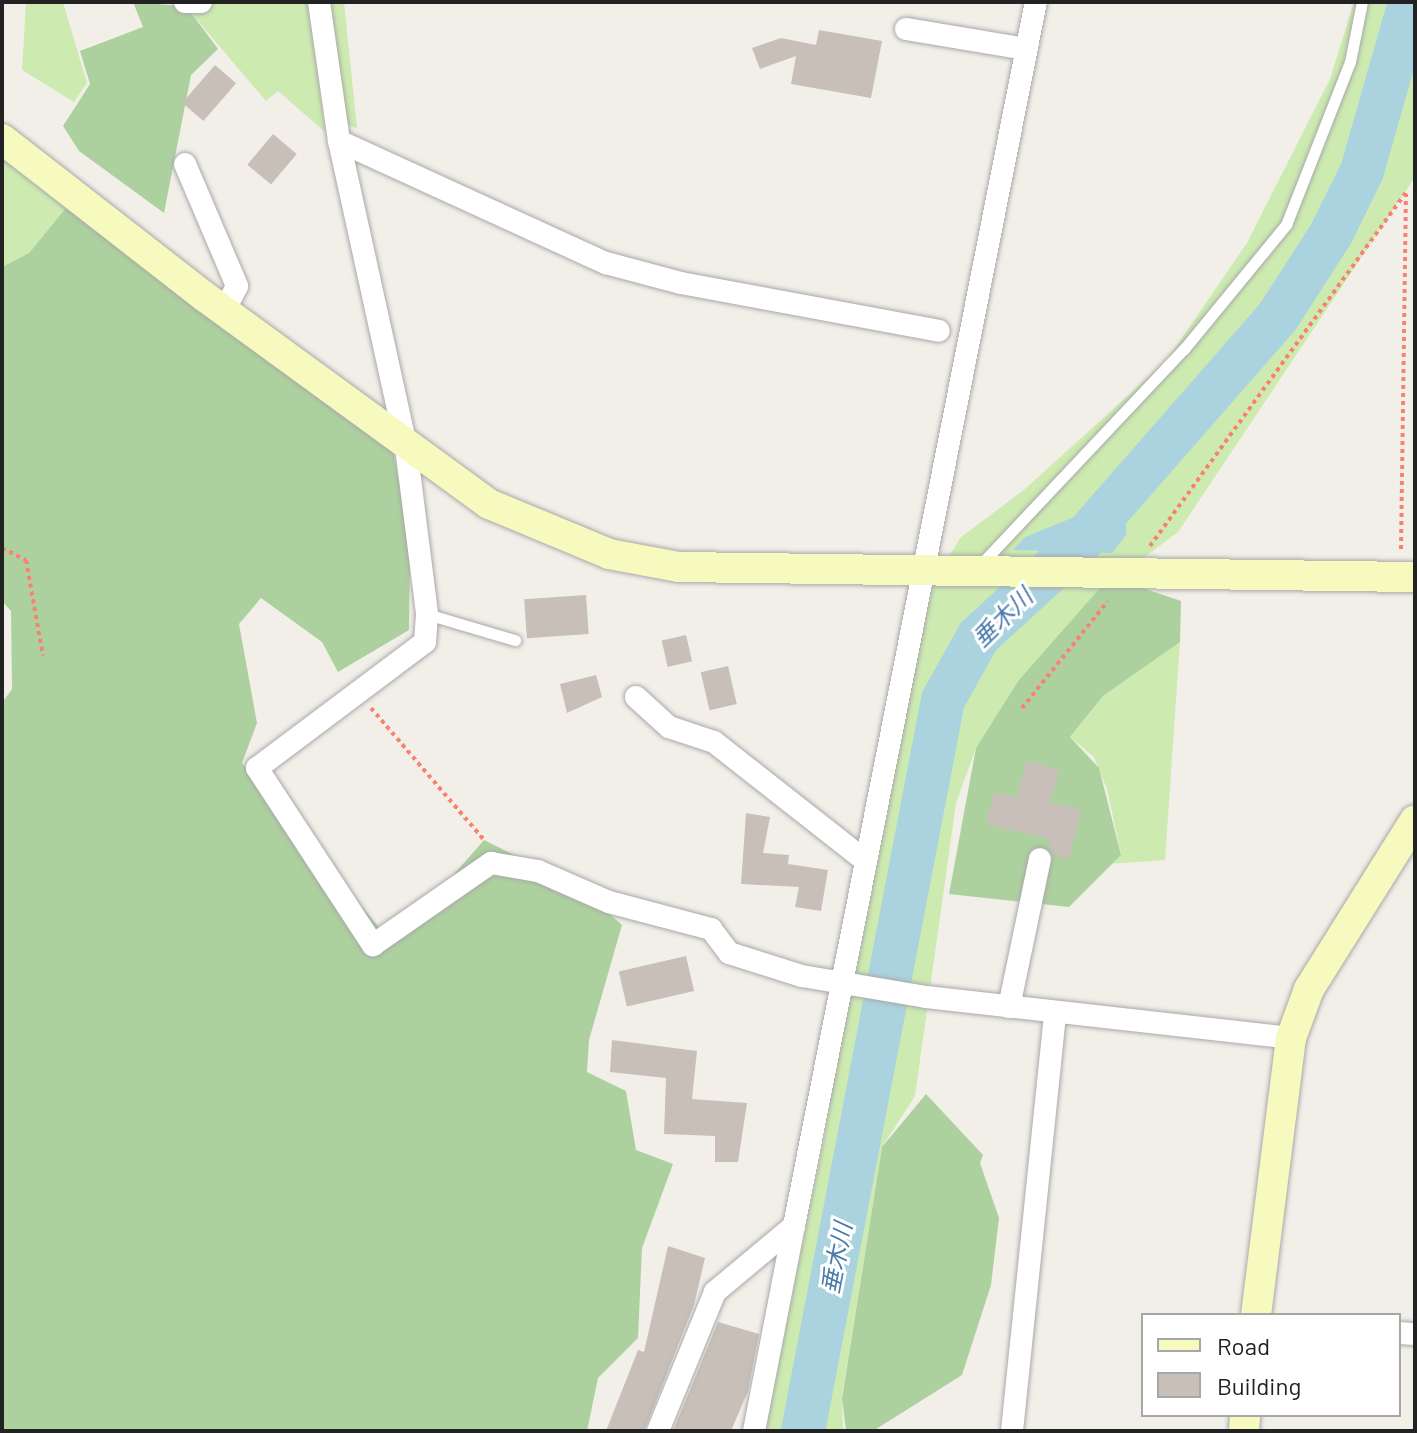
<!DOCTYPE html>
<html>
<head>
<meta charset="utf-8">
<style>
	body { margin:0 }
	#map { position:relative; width:1417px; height:1433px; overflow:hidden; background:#f2efe9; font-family:Barlow,"Noto Sans JP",sans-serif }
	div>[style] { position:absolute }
	.grass>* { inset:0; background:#cdebb0 }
	.forest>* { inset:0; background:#add19e }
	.water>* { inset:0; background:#aad3df }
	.river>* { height:44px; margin:-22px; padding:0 22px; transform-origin:22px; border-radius:22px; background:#aad3df }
	.building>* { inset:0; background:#c7bfb8; transform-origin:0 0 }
	.path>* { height:4px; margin-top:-2px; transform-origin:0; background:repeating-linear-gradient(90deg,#fa8072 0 4px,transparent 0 8px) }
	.roads { filter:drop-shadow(0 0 2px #a9a9a9) drop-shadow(0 0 2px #a9a9a9) }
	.lane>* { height:11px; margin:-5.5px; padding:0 5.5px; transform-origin:5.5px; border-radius:5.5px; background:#fff }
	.street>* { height:22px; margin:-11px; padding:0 11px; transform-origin:11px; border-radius:11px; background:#fff }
	.secondary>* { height:30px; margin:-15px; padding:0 15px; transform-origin:15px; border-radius:15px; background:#f7fabf }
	span { translate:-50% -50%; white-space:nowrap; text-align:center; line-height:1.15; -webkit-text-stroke:6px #fff; paint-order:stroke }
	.water-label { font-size:24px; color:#4a7aab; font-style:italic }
	.frame { position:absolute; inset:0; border:4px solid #222; pointer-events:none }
	.legend { position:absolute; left:1141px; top:1313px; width:260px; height:104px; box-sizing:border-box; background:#fff; border:2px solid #a7a7a7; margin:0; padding:10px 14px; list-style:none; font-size:24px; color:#222 }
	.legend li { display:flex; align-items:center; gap:16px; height:40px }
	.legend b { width:40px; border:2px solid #a7a7a7 }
</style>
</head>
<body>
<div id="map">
	<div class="grass">
		<div style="clip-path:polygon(26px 2px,63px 2px,87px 83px,74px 102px,22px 70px)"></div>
		<div style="clip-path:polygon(216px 2px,309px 2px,325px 132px,278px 91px,266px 101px,192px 14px)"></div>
		<div style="clip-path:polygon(324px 2px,344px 2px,357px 128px,343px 124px)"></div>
		<div style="clip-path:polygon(1354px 2px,1415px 2px,1415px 177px,1178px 532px,1105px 587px,976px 748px,956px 803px,915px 1096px,882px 1147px,842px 1395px,843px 1431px,763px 1431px,824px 1140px,854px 928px,925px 598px,960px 538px,1025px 489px,1166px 361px,1247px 243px,1330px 79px)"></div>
		<div style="clip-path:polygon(2px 158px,66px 208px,29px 253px,2px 267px)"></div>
		<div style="clip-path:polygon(1180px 642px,1165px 860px,1108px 864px,1121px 854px,1107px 789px,1094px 757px,1070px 737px,1103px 696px)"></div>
	</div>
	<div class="forest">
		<div style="clip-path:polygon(133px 2px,194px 7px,192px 14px,218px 49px,191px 75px,164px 213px,79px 151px,63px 126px,90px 84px,80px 51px,143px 27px)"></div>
		<div style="clip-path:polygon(66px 208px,393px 450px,410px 540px,409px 630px,338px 672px,322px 642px,261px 598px,239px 624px,257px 723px,242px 763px,393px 944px,484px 840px,582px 889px,622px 925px,589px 1040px,587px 1072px,626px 1091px,636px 1150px,673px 1164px,642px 1248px,638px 1338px,598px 1378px,587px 1431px,2px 1431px,2px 703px,12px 689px,11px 611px,2px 601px,2px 267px,29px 253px)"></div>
		<div style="clip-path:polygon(1128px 583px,1181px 601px,1180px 642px,1103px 696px,1070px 737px,1099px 768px,1121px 855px,1069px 907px,949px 894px,976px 748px,1019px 680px,1100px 588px)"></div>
		<div style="clip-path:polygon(926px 1094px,983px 1155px,980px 1163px,999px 1218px,991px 1285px,962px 1375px,873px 1431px,846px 1431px,842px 1398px,882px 1147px)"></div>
	</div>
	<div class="water">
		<div style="clip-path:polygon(1153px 445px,1161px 455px,1127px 492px,1126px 535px,1112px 553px,1013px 550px,1025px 537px,1089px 511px)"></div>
	</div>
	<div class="river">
		<div style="left:803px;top:1431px;width:744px;rotate:-79.16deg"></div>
		<div style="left:943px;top:700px;width:72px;rotate:-60.9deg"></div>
		<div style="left:978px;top:637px;width:136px;rotate:-42.6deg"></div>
		<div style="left:1078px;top:545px;width:302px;rotate:-48.8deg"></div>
		<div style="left:1277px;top:318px;width:100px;rotate:-57.3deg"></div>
		<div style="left:1331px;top:234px;width:70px;rotate:-63.8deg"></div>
		<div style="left:1362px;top:171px;width:176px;rotate:-74.1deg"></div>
	</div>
	<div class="building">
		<div style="clip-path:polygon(819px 30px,882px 41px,871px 98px,791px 84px,796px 56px,760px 69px,752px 48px,781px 38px,816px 45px)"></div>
		<div style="left:215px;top:65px;width:28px;height:50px;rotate:41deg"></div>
		<div style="left:273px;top:134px;width:31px;height:40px;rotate:40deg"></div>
		<div style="left:586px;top:595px;width:39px;height:62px;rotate:86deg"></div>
		<div style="left:686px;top:635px;width:27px;height:25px;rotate:77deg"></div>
		<div style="left:728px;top:666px;width:39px;height:28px;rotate:77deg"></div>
		<div style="clip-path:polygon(596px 675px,602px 697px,567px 713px,560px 684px)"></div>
		<div style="clip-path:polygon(1026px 761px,1059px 770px,1050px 802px,1081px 809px,1069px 859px,1053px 855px,1048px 839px,986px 824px,994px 793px,1017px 798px)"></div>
		<div style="clip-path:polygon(746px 813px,770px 817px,763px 853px,789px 855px,788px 864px,828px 870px,821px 911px,795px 907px,799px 887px,741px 884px)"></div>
		<div style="left:686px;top:956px;width:36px;height:69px;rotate:77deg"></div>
		<div style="clip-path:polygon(612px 1040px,697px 1051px,692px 1099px,747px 1103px,738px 1162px,715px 1162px,715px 1136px,664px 1134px,666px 1078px,610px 1072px)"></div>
		<div style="clip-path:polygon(668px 1246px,705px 1258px,694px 1305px,644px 1431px,606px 1431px,638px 1350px,644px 1352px)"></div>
		<div style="clip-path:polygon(718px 1322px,759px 1334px,748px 1391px,731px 1431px,673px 1431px)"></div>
	</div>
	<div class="path">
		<div style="left:1150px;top:546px;width:437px;rotate:-54.1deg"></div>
		<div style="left:2px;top:548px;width:27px;rotate:27deg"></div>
		<div style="left:26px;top:560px;width:97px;rotate:80deg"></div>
		<div style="left:1401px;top:549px;width:355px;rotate:-89.2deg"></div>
		<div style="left:371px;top:708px;width:174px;rotate:49.4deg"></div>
		<div style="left:1022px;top:708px;width:137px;rotate:-51.2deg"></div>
	</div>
	<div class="roads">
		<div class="lane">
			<div style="left:982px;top:563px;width:294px;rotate:-46.7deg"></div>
			<div style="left:1184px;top:349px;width:161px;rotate:-50.6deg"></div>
			<div style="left:1286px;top:225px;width:175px;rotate:-68.6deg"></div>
			<div style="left:1350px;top:62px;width:61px;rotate:-78.7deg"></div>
			<div style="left:427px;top:614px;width:92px;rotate:16.5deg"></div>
		</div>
		<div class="street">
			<div style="left:185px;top:2px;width:16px"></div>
			<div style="left:319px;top:2px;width:140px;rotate:81.8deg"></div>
			<div style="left:339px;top:141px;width:313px;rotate:77.6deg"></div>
			<div style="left:406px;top:447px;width:168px;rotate:82.8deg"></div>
			<div style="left:427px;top:614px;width:28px;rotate:94deg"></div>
			<div style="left:425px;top:642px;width:210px;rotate:143.1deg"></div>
			<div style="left:257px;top:768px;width:212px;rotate:56.8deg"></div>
			<div style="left:373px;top:945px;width:144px;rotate:-34.8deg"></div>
			<div style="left:491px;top:863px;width:48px;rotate:9.7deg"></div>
			<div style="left:538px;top:871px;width:77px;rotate:23.6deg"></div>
			<div style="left:609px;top:902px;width:106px;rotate:14.8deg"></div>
			<div style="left:711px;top:929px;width:30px;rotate:53deg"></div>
			<div style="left:729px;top:953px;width:77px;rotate:17.5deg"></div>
			<div style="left:802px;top:976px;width:126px;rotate:9.6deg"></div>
			<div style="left:926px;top:997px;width:367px;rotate:6.4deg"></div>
			<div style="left:906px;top:29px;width:122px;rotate:9.5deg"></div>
			<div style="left:339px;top:141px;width:294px;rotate:24.6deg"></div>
			<div style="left:606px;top:263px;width:78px;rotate:14.9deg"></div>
			<div style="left:681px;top:283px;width:262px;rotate:10.5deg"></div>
			<div style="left:185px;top:164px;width:133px;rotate:66.9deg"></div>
			<div style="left:237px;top:286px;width:29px;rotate:117deg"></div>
			<div style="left:636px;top:697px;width:45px;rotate:42.3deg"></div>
			<div style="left:669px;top:727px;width:47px;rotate:18.4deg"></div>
			<div style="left:714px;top:742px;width:188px;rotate:38.1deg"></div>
			<div style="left:1009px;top:1007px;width:151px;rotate:-78.2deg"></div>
			<div style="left:1399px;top:1333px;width:16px;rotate:4deg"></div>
			<div style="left:658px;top:1431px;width:150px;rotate:-67.7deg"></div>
			<div style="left:715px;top:1292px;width:103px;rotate:-39.9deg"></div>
			<div style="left:794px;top:1226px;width:1248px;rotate:-78.82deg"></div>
			<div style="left:754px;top:1431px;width:209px;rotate:-79deg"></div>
			<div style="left:1012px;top:1431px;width:421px;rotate:-84.1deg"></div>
		</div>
		<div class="secondary">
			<div style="left:2px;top:139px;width:257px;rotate:37.9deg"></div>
			<div style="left:205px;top:297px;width:351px;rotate:36.1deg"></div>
			<div style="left:489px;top:504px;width:130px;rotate:22.6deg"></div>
			<div style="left:609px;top:554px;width:71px;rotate:10.5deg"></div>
			<div style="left:679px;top:567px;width:736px;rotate:0.78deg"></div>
			<div style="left:1256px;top:1315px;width:279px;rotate:-82.8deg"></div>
			<div style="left:1291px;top:1038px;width:52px;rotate:-69.8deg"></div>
			<div style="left:1309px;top:989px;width:199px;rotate:-57.9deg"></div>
			<div style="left:1244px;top:1431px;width:16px;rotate:-86deg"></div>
		</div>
	</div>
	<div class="water-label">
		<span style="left:1002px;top:617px;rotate:-44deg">垂木川</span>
		<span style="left:836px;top:1258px;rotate:-79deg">垂木川</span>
	</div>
	<div class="frame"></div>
	<ul class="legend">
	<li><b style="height:10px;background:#f7fabf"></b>Road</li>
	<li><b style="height:22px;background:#c7bfb8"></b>Building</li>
	</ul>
</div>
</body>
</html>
